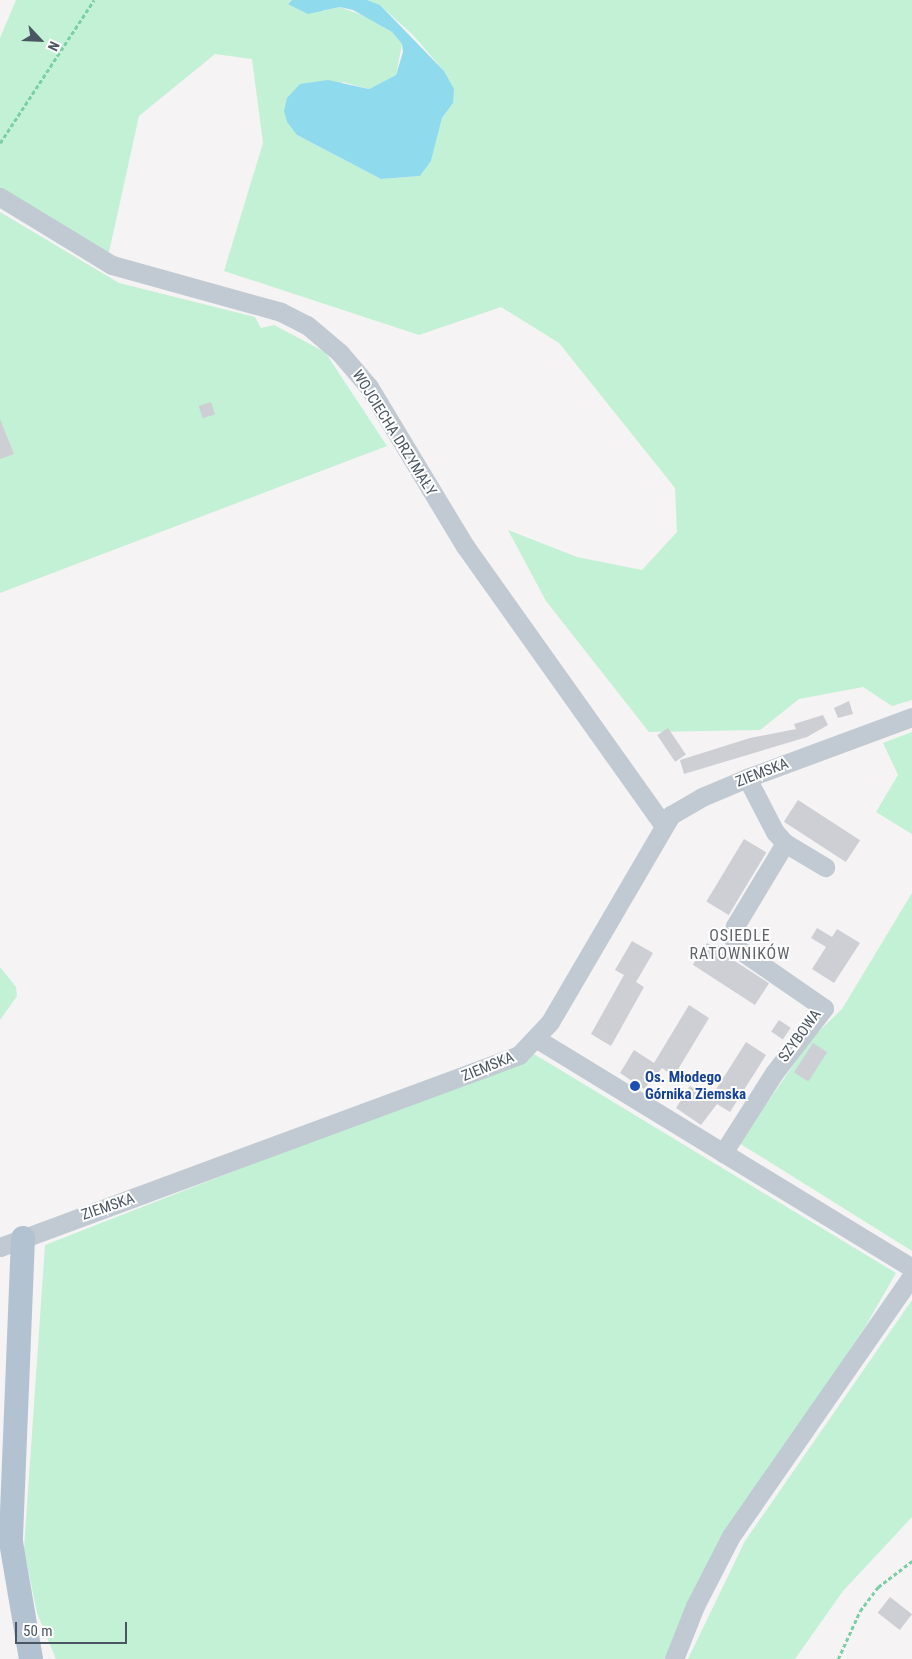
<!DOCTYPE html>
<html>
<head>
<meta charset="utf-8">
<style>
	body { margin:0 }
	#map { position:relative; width:912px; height:1659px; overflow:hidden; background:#f5f3f3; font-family:"Roboto Condensed",sans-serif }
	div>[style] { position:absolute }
	.green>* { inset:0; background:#c3f1d5 }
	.water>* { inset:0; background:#90daee }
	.building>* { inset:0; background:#cdcfd5; transform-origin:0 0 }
	.path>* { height:2.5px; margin-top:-1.25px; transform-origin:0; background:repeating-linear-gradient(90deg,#7ad0a6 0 4px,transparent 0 6.5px) }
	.minor>* { height:19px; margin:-9.5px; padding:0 9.5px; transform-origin:9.5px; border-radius:9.5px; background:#c1cad2 }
	.major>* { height:24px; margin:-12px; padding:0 12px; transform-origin:12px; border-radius:12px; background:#b3c2d1 }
	.dots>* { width:14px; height:14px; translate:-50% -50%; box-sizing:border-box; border:2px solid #fff; border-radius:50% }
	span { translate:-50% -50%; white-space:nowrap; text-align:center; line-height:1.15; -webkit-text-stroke:4px #fff; paint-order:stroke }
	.street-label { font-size:15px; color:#4a5661 }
	.transit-label { font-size:15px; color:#164399; font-weight:700 }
	.left { translate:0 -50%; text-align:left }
	.neighbourhood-label { font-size:16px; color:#5f6368; letter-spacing:1px }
	.north { position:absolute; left:15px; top:15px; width:50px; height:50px; -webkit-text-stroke:4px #fff; paint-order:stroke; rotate:115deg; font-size:14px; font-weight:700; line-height:20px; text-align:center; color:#4a5661 }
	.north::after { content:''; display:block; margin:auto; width:18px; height:22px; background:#4a5661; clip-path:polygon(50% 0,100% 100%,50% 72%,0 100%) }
	.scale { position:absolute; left:15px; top:1622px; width:112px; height:22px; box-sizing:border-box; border:2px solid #4a5661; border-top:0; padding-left:6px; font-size:15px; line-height:18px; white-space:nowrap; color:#4a5661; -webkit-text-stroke:4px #fff; paint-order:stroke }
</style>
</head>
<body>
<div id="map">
	<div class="green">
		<div style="clip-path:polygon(16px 0,292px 0,288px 3px,324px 11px,340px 7px,367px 17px,392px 32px,402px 44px,396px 75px,369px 89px,343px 82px,297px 135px,381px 179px,420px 176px,431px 161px,442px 118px,453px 103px,444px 71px,413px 35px,380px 5px,367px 0,912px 0,912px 700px,892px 706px,863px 687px,799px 699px,760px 730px,649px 732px,546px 601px,508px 530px,577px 557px,642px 570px,677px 532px,675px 488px,559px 343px,501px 307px,419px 335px,224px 271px,263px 143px,252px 59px,215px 54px,139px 116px,108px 257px,0 189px,0 38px)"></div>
		<div style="clip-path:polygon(0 212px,119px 283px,255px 317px,261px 328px,274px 325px,325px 352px,387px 446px,0 593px)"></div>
		<div style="clip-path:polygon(912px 732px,912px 834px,876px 812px,898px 775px,883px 743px)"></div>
		<div style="clip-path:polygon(912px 893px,912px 1251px,739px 1143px,813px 1037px,842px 1009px)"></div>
		<div style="clip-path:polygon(0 967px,16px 987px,17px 996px,0 1020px)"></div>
		<div style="clip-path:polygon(534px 1054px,896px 1273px,865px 1327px,751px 1497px,669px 1659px,56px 1659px,37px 1613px,24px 1549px,45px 1245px)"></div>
		<div style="clip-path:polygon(912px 1300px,912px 1517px,843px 1591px,795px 1659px,688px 1659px,745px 1541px)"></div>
	</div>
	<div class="water">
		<div style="clip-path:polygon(292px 0,367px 0,380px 5px,444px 71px,454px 89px,453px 103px,442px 118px,431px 161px,420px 176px,381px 179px,297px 135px,287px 122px,284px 111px,287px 98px,300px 84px,328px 80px,369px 89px,396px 75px,403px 52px,402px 44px,392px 32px,353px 10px,340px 7px,308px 14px,288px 4px)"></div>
	</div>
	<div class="building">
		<div style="left:211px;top:402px;width:13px;height:13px;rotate:72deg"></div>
		<div style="clip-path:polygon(0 419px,14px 454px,0 459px)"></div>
		<div style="clip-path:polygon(849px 701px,853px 714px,838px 718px,834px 708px)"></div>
		<div style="clip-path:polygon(823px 715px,828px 725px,807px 737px,684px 774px,680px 760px,750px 738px,796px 729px,794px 724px)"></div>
		<div style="left:668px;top:728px;width:32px;height:13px;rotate:56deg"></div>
		<div style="left:798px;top:800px;width:74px;height:26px;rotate:33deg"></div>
		<div style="left:744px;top:839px;width:26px;height:73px;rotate:31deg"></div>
		<div style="clip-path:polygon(817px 928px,832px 937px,837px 929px,860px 943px,834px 983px,812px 969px,826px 947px,811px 938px)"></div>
		<div style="clip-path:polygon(632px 941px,653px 953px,636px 982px,644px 987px,611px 1046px,591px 1034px,624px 975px,615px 970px)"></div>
		<div style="left:707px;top:943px;width:74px;height:26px;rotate:33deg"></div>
		<div style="clip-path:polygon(689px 1005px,709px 1018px,674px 1076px,662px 1068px,644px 1089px,620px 1073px,634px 1050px,654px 1063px)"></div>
		<div style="left:779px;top:1020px;width:14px;height:14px;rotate:34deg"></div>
		<div style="clip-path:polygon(746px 1042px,766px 1055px,730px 1112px,717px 1104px,701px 1125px,676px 1108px,690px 1086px,710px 1099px)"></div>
		<div style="left:813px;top:1043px;width:17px;height:35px;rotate:33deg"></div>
		<div style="left:890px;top:1597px;width:28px;height:20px;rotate:38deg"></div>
	</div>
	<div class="path">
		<div style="left:0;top:143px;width:171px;rotate:-56.7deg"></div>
		<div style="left:838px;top:1659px;width:53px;rotate:-65.4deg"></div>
		<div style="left:860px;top:1611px;width:30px;rotate:-53deg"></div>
		<div style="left:878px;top:1587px;width:43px;rotate:-37.4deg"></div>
	</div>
	<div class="minor">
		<div style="left:0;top:197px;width:131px;rotate:31.3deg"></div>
		<div style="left:112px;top:265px;width:175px;rotate:15.5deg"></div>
		<div style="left:281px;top:312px;width:29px;rotate:27deg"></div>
		<div style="left:307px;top:325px;width:43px;rotate:40.3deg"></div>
		<div style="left:340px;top:353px;width:45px;rotate:49.5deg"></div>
		<div style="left:369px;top:387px;width:186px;rotate:58.9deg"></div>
		<div style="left:465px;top:546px;width:342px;rotate:54.6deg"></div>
		<div style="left:785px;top:843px;width:47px;rotate:31deg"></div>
		<div style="left:537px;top:1039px;width:439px;rotate:31.4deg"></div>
		<div style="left:723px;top:1153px;width:95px;rotate:-57.5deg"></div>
		<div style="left:774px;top:1073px;width:82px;rotate:-52.4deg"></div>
		<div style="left:824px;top:1008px;width:106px;rotate:-145.4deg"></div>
		<div style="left:737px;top:948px;width:11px;rotate:-112deg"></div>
		<div style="left:733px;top:938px;width:12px;rotate:-81deg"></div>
		<div style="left:735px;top:926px;width:97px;rotate:-58.9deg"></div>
		<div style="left:785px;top:843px;width:15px;rotate:-132deg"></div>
		<div style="left:775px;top:832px;width:61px;rotate:-117.4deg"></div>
		<div style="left:0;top:1247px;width:553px;rotate:-20.3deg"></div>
		<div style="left:519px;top:1055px;width:45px;rotate:-46.8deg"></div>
		<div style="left:550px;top:1022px;width:240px;rotate:-59.7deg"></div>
		<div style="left:671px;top:815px;width:36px;rotate:-30deg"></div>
		<div style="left:702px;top:797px;width:49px;rotate:-22.9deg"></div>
		<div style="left:747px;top:778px;width:176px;rotate:-20.3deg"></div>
		<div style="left:674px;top:1659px;width:57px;rotate:-68.4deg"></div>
		<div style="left:695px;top:1606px;width:79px;rotate:-62.8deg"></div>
		<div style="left:731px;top:1536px;width:317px;rotate:-55.2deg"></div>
	</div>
	<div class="major">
		<div style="left:23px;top:1238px;width:304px;rotate:92.3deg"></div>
		<div style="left:11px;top:1542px;width:119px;rotate:80.3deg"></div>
	</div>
	<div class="dots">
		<div style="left:635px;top:1086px;background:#1a4fb4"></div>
	</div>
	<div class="street-label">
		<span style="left:394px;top:433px;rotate:58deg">WOJCIECHA DRZYMAŁY</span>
		<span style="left:762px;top:773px;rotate:-21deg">ZIEMSKA</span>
		<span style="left:800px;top:1036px;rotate:-54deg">SZYBOWA</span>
		<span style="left:488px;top:1067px;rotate:-22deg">ZIEMSKA</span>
		<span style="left:108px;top:1207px;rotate:-19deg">ZIEMSKA</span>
	</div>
	<div class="transit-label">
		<span class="left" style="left:645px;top:1086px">Os. Młodego<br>Górnika Ziemska</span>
	</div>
	<div class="neighbourhood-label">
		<span style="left:740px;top:945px">OSIEDLE<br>RATOWNIKÓW</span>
	</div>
	<div class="north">N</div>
	<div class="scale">50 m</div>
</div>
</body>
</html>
